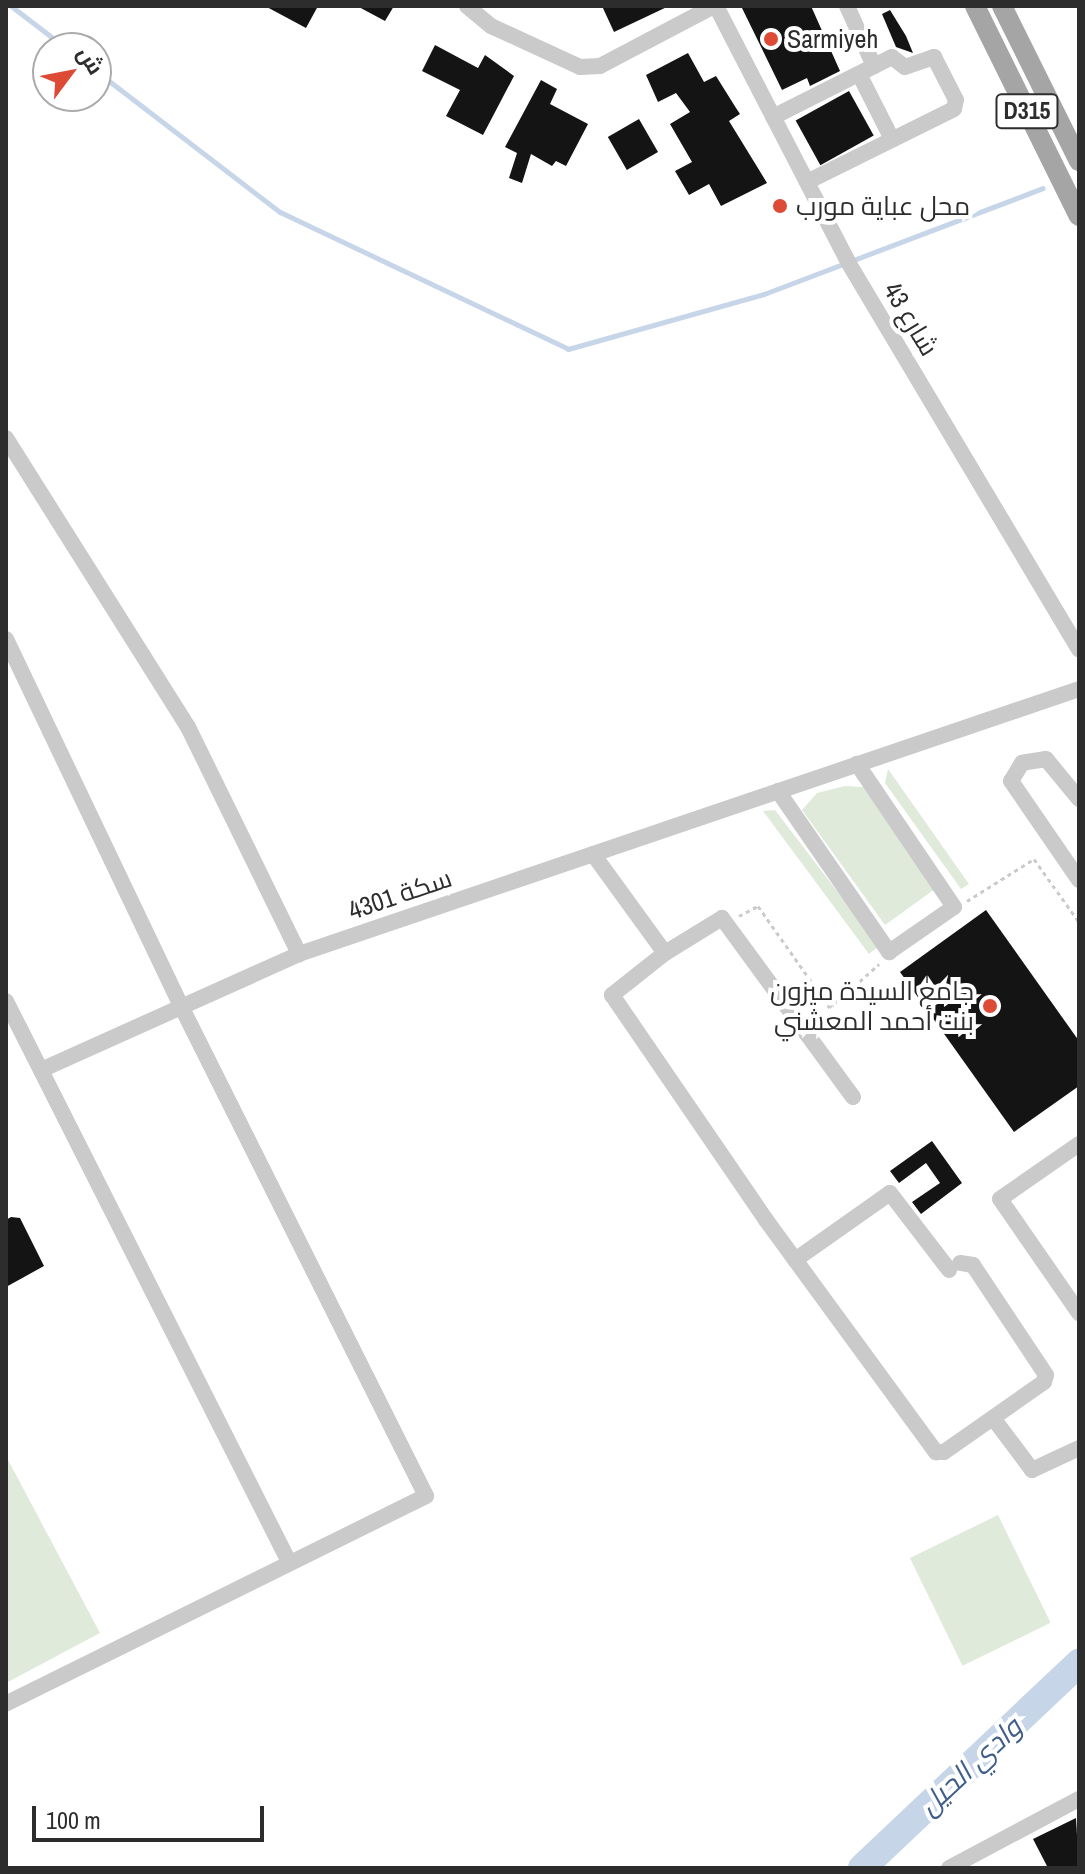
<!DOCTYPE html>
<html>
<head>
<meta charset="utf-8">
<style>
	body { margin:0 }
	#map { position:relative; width:1085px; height:1874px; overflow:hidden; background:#fff; font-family:"Archivo Narrow",Cairo,sans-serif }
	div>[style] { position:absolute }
	.green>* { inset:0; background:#e0eadb; transform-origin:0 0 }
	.stream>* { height:5px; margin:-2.5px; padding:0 2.5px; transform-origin:2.5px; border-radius:2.5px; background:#c7d5e9 }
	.river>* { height:28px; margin:-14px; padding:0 14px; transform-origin:14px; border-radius:14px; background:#c7d5e9 }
	.building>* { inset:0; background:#141414; transform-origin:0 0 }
	.path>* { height:3px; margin-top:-1.5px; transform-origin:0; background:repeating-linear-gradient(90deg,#cacaca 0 4px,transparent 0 8px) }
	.minor>* { height:16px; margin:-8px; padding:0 8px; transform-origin:8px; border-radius:8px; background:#cacaca }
	.major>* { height:20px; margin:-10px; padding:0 10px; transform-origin:10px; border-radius:10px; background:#a5a5a5 }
	.dots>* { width:22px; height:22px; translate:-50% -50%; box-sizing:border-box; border:4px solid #fff; border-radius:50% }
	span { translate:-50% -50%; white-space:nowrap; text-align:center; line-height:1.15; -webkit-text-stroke:8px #fff; paint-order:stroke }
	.shield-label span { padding:2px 6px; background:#fff; border:2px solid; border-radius:6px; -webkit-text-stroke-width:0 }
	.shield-label { font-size:24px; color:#2d2d2d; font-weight:700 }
	.poi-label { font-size:26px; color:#2d2d2d }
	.left { translate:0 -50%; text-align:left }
	.right { translate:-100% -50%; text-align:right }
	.street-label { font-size:26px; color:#2d2d2d }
	.water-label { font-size:28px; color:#3f5e8a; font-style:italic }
	.frame { position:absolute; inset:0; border:8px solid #2d2d2d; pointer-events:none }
	.north { position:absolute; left:32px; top:32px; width:80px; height:80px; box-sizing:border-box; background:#fff; border:2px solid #ababab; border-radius:50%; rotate:58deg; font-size:22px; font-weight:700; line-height:32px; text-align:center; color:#2d2d2d }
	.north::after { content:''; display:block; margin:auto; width:28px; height:36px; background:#dd4a36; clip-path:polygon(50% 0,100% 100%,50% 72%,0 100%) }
	.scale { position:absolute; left:32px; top:1806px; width:232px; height:36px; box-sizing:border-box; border:4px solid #2d2d2d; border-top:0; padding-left:10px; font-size:24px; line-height:28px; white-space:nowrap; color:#2d2d2d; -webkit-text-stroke:6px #fff; paint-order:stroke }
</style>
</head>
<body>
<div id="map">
	<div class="green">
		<div style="clip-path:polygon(888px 769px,969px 884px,961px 889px,885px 783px)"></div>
		<div style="clip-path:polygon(845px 786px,864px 787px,935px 889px,885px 925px,802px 810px,817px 793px)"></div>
		<div style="clip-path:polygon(775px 810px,879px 946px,869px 954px,763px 811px)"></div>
		<div style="clip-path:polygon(6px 1456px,100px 1633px,6px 1683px)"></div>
		<div style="left:998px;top:1515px;width:120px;height:98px;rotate:64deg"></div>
	</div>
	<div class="stream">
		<div style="left:11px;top:6px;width:69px;rotate:37.4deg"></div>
		<div style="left:96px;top:71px;width:232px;rotate:37.5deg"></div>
		<div style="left:280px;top:212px;width:319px;rotate:25.4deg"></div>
		<div style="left:568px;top:349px;width:204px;rotate:-15.7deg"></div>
		<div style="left:764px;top:294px;width:298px;rotate:-20.8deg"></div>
	</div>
	<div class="river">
		<div style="left:862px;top:1868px;width:299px;rotate:-43.4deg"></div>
	</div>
	<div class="building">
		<div style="clip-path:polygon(265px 6px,318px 6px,306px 28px)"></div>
		<div style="clip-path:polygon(357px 6px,394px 6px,385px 21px)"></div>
		<div style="clip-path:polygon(602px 6px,669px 6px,614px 32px)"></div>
		<div style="clip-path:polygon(741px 6px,811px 6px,840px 71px,810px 86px,807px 78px,782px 90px)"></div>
		<div style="clip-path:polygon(890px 10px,906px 36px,913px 53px,896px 47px,882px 14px)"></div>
		<div style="clip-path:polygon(435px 45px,478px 68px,485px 55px,514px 76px,483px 135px,446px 116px,460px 90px,422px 71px)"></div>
		<div style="clip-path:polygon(688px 53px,704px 82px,716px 76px,736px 108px,740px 114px,729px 121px,767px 183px,721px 206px,709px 184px,689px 195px,675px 171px,692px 162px,670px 124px,690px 112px,676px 93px,658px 102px,646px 75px)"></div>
		<div style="clip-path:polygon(541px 80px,557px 89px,550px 104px,588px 124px,566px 166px,556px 161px,552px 166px,531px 154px,522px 183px,509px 178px,517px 153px,505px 147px)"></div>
		<div style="left:849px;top:91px;width:51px;height:61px;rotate:61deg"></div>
		<div style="left:639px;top:119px;width:38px;height:36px;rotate:60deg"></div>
		<div style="clip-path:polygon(986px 910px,1079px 1041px,1079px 1086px,1014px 1132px,900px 972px)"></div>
		<div style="clip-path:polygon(932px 1141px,962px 1183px,921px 1214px,912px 1202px,940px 1183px,926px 1163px,899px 1183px,890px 1171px)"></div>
		<div style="clip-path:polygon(11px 1217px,20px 1218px,44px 1266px,6px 1287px,6px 1220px)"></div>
		<div style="clip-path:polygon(1076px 1818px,1079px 1868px,1048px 1868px,1033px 1839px)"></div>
	</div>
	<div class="path">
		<div style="left:967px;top:901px;width:79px;rotate:-32.1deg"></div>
		<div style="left:1034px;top:859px;width:77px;rotate:54.5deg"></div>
		<div style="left:739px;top:916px;width:21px;rotate:-28deg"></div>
		<div style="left:758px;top:906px;width:125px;rotate:54.8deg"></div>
		<div style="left:830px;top:1008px;width:66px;rotate:-41.9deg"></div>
	</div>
	<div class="minor">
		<div style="left:467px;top:6px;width:31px;rotate:40deg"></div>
		<div style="left:491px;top:26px;width:98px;rotate:24.7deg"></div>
		<div style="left:580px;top:67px;width:20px;rotate:-3deg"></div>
		<div style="left:600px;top:66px;width:129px;rotate:-27.8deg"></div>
		<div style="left:716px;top:6px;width:288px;rotate:62.7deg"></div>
		<div style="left:848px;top:262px;width:451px;rotate:59.2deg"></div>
		<div style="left:847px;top:6px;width:66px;rotate:65.8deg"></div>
		<div style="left:859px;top:74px;width:73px;rotate:63.1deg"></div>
		<div style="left:773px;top:117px;width:133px;rotate:-26.8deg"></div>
		<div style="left:892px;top:57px;width:16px;rotate:38deg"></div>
		<div style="left:905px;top:67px;width:31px;rotate:-19deg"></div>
		<div style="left:934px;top:57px;width:48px;rotate:62.9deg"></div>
		<div style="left:956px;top:100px;width:9px;rotate:103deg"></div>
		<div style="left:954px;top:109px;width:164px;rotate:153.6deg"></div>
		<div style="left:6px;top:438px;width:342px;rotate:57.8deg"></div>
		<div style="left:188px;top:727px;width:253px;rotate:63.9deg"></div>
		<div style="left:6px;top:639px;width:404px;rotate:64.5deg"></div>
		<div style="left:180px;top:1004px;width:550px;rotate:63.43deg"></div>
		<div style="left:426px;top:1496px;width:469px;rotate:153.7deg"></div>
		<div style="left:778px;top:791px;width:196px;rotate:55.4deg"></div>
		<div style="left:889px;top:952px;width:79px;rotate:-34.7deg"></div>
		<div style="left:954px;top:907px;width:173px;rotate:-124.1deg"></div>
		<div style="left:1079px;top:799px;width:52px;rotate:-129.5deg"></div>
		<div style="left:1046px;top:759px;width:24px;rotate:171deg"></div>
		<div style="left:1022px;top:763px;width:21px;rotate:121deg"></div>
		<div style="left:1011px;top:781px;width:120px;rotate:55.5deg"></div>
		<div style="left:593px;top:854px;width:122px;rotate:54deg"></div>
		<div style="left:6px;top:1001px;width:626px;rotate:63.23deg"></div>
		<div style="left:41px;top:1070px;width:283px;rotate:-24.2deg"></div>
		<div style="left:299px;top:954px;width:824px;rotate:-18.76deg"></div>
		<div style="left:853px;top:1097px;width:222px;rotate:-126.2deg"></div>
		<div style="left:722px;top:918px;width:67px;rotate:148.4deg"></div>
		<div style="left:665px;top:953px;width:68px;rotate:141.6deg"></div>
		<div style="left:612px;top:995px;width:273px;rotate:55.6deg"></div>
		<div style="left:766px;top:1220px;width:288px;rotate:53.8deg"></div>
		<div style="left:936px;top:1452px;width:8px"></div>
		<div style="left:944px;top:1452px;width:122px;rotate:-35deg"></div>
		<div style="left:1044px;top:1382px;width:7px;rotate:-74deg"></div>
		<div style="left:1046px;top:1375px;width:132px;rotate:-123.6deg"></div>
		<div style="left:973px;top:1265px;width:13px;rotate:-171deg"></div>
		<div style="left:1079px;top:1144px;width:96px;rotate:145.2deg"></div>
		<div style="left:1000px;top:1199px;width:139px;rotate:55.3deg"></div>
		<div style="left:795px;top:1260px;width:116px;rotate:-35.2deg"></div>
		<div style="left:890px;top:1193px;width:97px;rotate:52.5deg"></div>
		<div style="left:993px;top:1418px;width:65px;rotate:53.1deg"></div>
		<div style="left:1032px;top:1470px;width:52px;rotate:-25.1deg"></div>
		<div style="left:949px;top:1868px;width:147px;rotate:-28deg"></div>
	</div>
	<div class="major">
		<div style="left:975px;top:6px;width:234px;rotate:63.7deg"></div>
		<div style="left:1002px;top:6px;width:173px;rotate:63.6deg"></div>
	</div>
	<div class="dots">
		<div style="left:771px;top:39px;background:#dd4a36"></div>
		<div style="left:780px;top:206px;background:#dd4a36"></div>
		<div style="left:990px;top:1006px;background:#dd4a36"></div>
	</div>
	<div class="shield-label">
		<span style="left:1027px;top:111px">D315</span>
	</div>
	<div class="poi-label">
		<span class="left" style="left:787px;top:39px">Sarmiyeh</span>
		<span class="left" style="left:796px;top:206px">محل عباية مورب</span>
		<span class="right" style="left:974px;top:1006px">جامع السيدة ميزون<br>بنت أحمد المعشني</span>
	</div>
	<div class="street-label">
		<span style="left:911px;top:319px;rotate:59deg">شارع 43</span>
		<span style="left:400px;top:894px;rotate:-19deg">سكة 4301</span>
	</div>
	<div class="water-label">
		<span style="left:970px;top:1766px;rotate:-43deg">وادي الحيل</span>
	</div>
	<div class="frame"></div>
	<div class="north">ش</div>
	<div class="scale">100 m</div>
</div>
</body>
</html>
